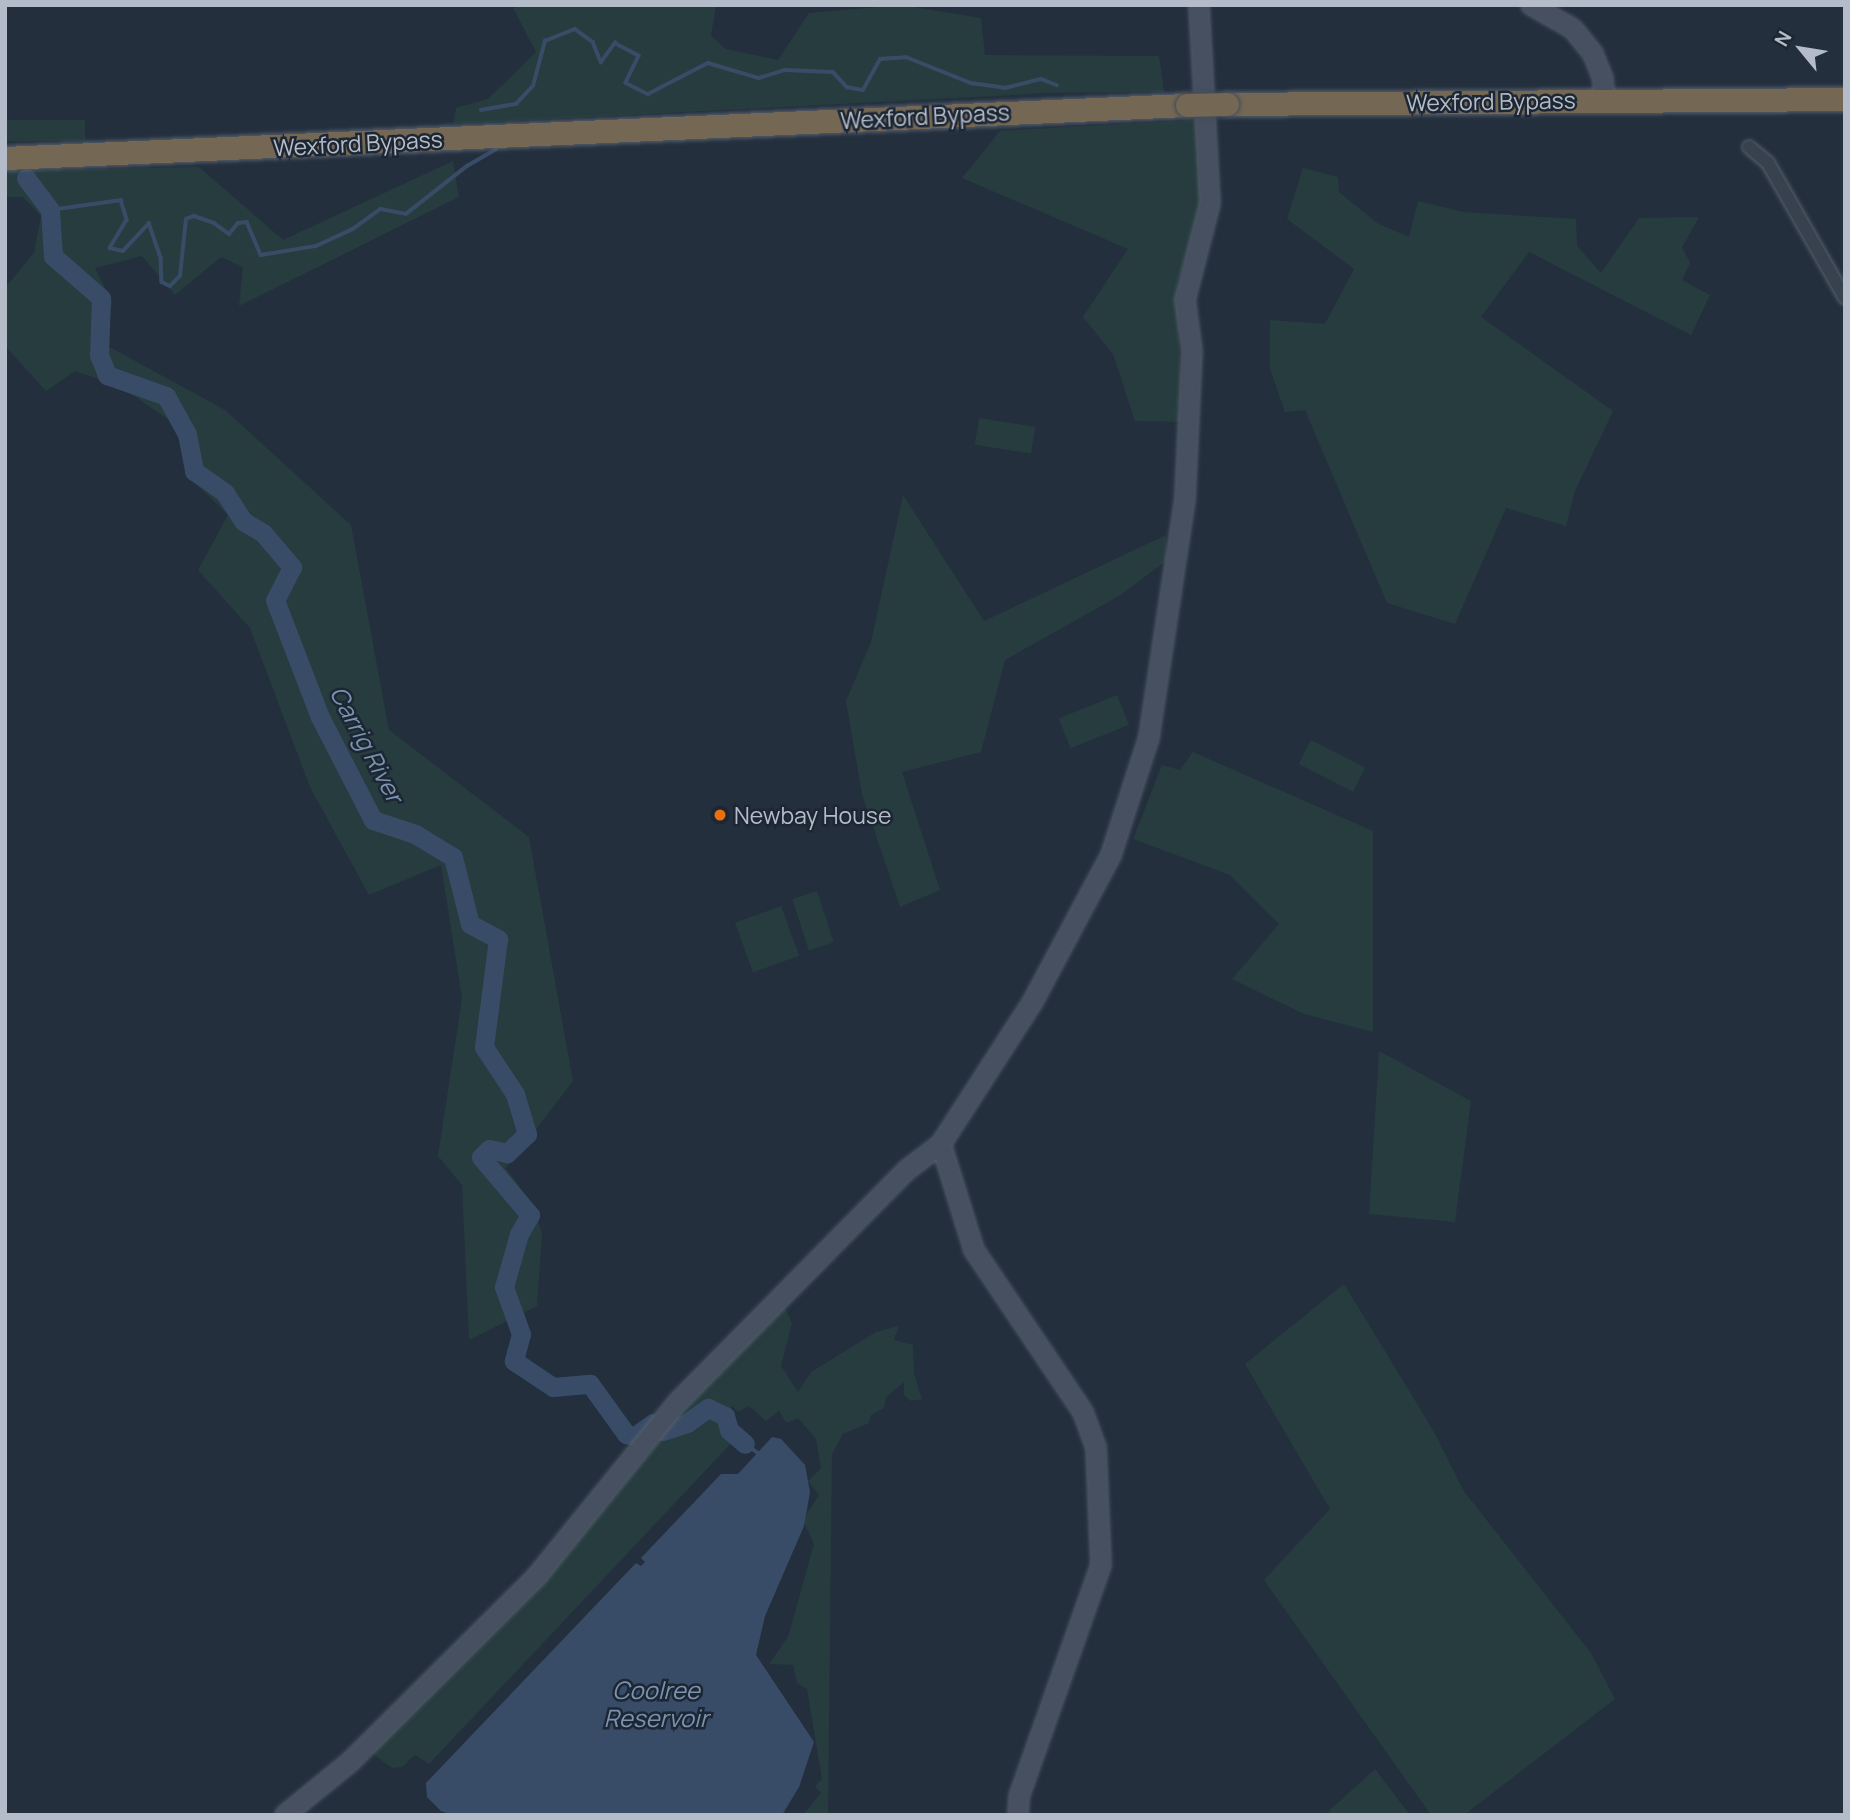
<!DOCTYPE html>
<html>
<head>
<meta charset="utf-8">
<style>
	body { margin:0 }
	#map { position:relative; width:1850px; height:1820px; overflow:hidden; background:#242f3e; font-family:Manrope,sans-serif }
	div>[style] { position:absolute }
	.green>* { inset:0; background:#263c3f; transform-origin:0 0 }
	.water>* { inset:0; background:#394c67 }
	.stream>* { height:3.5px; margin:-1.75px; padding:0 1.75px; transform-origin:1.75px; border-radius:1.75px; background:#394c67 }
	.river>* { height:19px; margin:-9.5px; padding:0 9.5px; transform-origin:9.5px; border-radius:9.5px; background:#394c67 }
	.roads { filter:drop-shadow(0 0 2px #565f6c) drop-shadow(0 0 2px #565f6c) }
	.street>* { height:12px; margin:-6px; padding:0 6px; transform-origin:6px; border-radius:6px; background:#38414e }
	.secondary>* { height:18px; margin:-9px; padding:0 9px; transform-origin:9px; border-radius:9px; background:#465061 }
	.highway>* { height:23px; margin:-11.5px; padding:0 11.5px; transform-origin:11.5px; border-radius:11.5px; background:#746855 }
	.bridges { filter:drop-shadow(0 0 2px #434c59) drop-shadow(0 0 2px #434c59) }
	.highway-bridge>* { height:23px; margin:-11.5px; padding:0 11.5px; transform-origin:11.5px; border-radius:11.5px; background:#746855 }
	.dots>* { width:19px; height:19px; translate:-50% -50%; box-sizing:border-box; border:4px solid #1d2633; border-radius:50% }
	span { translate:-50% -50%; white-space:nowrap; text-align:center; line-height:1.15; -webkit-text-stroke:5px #1d2633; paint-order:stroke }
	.street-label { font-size:23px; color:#b4bcc9 }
	.poi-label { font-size:23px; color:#b4bcc9 }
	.left { translate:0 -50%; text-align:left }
	.water-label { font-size:24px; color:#7c92b1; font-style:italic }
	.frame { position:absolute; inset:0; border:7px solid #b4bcc9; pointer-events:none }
	.north { position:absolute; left:1766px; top:14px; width:70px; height:70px; -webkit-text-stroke:5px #1d2633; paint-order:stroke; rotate:300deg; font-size:19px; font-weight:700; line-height:28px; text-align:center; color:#b4bcc9 }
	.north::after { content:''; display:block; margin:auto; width:24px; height:32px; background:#b4bcc9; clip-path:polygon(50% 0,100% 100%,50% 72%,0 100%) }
</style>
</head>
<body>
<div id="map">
	<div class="green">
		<div style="clip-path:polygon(521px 5px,716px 5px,711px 36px,726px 49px,778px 60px,809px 13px,901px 5px,981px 18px,985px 55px,1159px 56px,1164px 92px,1050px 93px,453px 124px,456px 108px,488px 99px,536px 52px,513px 8px)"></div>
		<div style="left:5px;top:120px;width:80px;height:21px"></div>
		<div style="clip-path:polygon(1200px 120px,1202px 209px,1177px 284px,1182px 422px,1135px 421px,1113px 354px,1083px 317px,1128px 249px,962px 178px,1000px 131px)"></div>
		<div style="clip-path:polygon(453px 161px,459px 197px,239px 306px,243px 267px,221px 257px,175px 295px,142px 256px,95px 268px,112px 302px,106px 345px,225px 410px,351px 525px,389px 730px,529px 837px,573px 1081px,506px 1168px,531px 1202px,542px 1233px,537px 1306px,469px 1340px,462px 1185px,438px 1156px,462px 998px,441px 865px,369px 895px,310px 787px,250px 628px,198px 570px,228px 515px,188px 476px,178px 426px,121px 387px,75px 371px,46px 391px,5px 346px,5px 288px,34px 253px,41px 216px,23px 197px,5px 197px,5px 171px,199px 167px,283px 240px)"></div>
		<div style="clip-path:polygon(1303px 168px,1338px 177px,1339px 192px,1377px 223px,1409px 237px,1418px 201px,1463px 212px,1576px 219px,1577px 246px,1601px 273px,1639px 218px,1699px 217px,1682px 247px,1690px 263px,1682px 280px,1710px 295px,1691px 335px,1529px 252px,1481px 317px,1613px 411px,1575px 491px,1566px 526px,1506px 508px,1455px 624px,1387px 603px,1305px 410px,1285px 412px,1270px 369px,1270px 320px,1325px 324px,1354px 269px,1287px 219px)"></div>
		<div style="left:979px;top:418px;width:57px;height:27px;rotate:9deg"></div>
		<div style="clip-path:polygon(903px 495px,984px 621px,1166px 535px,1166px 561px,1119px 596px,1005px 660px,981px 752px,902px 772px,940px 890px,900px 907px,862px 794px,846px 701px,871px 642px)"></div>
		<div style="left:1117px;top:695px;width:32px;height:63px;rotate:68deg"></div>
		<div style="left:1311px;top:740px;width:61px;height:27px;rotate:27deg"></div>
		<div style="clip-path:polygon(1193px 752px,1373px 831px,1373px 1032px,1304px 1014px,1232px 979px,1279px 924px,1230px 875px,1133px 839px,1162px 765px,1180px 770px)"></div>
		<div style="left:817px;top:891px;width:54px;height:26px;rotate:72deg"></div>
		<div style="left:781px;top:906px;width:53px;height:49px;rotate:70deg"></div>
		<div style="clip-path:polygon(1379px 1051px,1471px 1101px,1455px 1222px,1369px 1214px)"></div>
		<div style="clip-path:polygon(1344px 1284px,1433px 1430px,1463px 1490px,1591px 1653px,1615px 1699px,1464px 1815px,1431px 1815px,1264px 1580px,1330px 1509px,1245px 1364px)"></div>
		<div style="clip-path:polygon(784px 1305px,792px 1323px,781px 1366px,798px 1392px,811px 1372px,876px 1332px,899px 1326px,894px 1340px,913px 1345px,914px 1374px,922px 1399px,911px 1401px,904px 1395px,904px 1382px,886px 1397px,884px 1408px,871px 1415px,869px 1423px,843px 1434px,832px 1454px,828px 1815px,803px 1815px,821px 1793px,815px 1786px,822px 1779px,807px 1689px,797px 1683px,793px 1665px,769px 1664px,788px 1637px,814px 1544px,803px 1520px,819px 1495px,808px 1481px,821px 1468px,816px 1439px,798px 1418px,786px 1423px,779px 1411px,766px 1421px,749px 1406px,738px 1412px,732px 1406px,725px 1416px,729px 1430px,737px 1437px,429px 1764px,415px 1755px,402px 1767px,392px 1768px,368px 1750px,683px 1407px)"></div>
		<div style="clip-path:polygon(1375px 1769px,1410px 1815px,1327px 1815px,1331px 1809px)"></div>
	</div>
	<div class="water">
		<div style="clip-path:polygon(772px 1437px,781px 1439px,805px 1465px,810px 1492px,804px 1526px,765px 1616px,756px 1655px,814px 1742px,799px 1787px,782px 1815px,453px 1815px,441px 1811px,427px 1797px,426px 1783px,636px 1563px,641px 1566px,645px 1562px,641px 1558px,721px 1474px,738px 1474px)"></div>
	</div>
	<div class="stream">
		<div style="left:481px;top:110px;width:36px;rotate:-10deg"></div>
		<div style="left:516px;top:104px;width:25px;rotate:-47deg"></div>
		<div style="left:533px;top:86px;width:47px;rotate:-75.1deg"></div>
		<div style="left:545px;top:41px;width:32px;rotate:-22deg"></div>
		<div style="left:575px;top:29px;width:22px;rotate:36deg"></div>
		<div style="left:593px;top:42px;width:22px;rotate:68deg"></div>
		<div style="left:601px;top:62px;width:24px;rotate:-54deg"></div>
		<div style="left:615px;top:43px;width:27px;rotate:28deg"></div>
		<div style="left:639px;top:56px;width:30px;rotate:116deg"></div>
		<div style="left:626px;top:83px;width:25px;rotate:27deg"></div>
		<div style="left:648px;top:94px;width:68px;rotate:-27.3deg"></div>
		<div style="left:708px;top:63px;width:53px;rotate:16.4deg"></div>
		<div style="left:759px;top:78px;width:27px;rotate:-17deg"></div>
		<div style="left:785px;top:70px;width:48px;rotate:2.4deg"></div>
		<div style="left:833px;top:72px;width:21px;rotate:47deg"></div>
		<div style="left:847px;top:87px;width:16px;rotate:11deg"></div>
		<div style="left:863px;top:90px;width:35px;rotate:-61deg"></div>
		<div style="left:880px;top:59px;width:26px;rotate:-4deg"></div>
		<div style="left:906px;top:57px;width:70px;rotate:21.8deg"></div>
		<div style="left:971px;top:83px;width:34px;rotate:8deg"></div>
		<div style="left:1005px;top:88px;width:37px;rotate:-14deg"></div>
		<div style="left:1041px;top:79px;width:17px;rotate:21deg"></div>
		<div style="left:50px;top:210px;width:72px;rotate:-8deg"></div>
		<div style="left:121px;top:200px;width:21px;rotate:73deg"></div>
		<div style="left:127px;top:220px;width:33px;rotate:121deg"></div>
		<div style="left:110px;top:248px;width:13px;rotate:13deg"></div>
		<div style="left:123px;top:251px;width:38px;rotate:-47deg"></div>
		<div style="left:149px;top:223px;width:36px;rotate:71deg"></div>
		<div style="left:161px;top:257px;width:25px;rotate:88deg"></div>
		<div style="left:162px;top:282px;width:9px;rotate:27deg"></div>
		<div style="left:170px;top:286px;width:14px;rotate:-45deg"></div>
		<div style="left:180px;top:276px;width:57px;rotate:-84deg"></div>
		<div style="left:186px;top:219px;width:9px;rotate:-21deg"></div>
		<div style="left:194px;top:216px;width:21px;rotate:19deg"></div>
		<div style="left:214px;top:223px;width:19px;rotate:36deg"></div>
		<div style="left:229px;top:234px;width:14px;rotate:-51deg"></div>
		<div style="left:238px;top:223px;width:9px;rotate:-6deg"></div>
		<div style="left:247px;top:222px;width:36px;rotate:67deg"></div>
		<div style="left:261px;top:255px;width:56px;rotate:-9.3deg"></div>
		<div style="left:316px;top:246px;width:41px;rotate:-24.7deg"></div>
		<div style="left:353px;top:229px;width:34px;rotate:-36deg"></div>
		<div style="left:381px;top:209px;width:25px;rotate:11deg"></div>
		<div style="left:406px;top:214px;width:78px;rotate:-38.2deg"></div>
		<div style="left:467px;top:166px;width:34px;rotate:-30deg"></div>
		<div style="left:745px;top:1444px;width:18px;rotate:34deg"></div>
	</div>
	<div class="river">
		<div style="left:26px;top:178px;width:40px;rotate:53deg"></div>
		<div style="left:50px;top:210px;width:46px;rotate:86.3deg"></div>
		<div style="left:53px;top:256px;width:64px;rotate:41.2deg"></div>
		<div style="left:101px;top:298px;width:57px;rotate:92deg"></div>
		<div style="left:99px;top:355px;width:22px;rotate:68deg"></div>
		<div style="left:107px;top:375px;width:63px;rotate:19.6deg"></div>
		<div style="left:166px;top:396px;width:43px;rotate:61.1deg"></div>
		<div style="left:187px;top:434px;width:38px;rotate:79deg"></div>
		<div style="left:194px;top:471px;width:38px;rotate:35deg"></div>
		<div style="left:225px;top:493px;width:33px;rotate:57deg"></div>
		<div style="left:243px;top:521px;width:23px;rotate:31deg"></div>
		<div style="left:263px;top:533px;width:45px;rotate:49.5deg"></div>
		<div style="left:292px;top:567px;width:37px;rotate:117deg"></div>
		<div style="left:275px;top:600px;width:125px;rotate:69deg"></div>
		<div style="left:320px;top:717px;width:116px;rotate:62.8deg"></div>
		<div style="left:373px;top:820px;width:44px;rotate:18.4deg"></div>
		<div style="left:415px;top:834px;width:44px;rotate:31.2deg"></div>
		<div style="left:453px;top:857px;width:69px;rotate:75.8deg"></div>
		<div style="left:470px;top:924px;width:32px;rotate:28deg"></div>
		<div style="left:498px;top:939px;width:109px;rotate:97.4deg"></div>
		<div style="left:484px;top:1047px;width:56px;rotate:56.6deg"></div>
		<div style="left:515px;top:1094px;width:42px;rotate:73.3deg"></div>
		<div style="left:527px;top:1134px;width:28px;rotate:136deg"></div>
		<div style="left:507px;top:1153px;width:18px;rotate:-167deg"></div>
		<div style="left:489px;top:1149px;width:11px;rotate:135deg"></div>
		<div style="left:481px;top:1157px;width:76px;rotate:49.8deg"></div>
		<div style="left:530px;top:1215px;width:22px;rotate:120deg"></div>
		<div style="left:519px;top:1234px;width:55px;rotate:105.8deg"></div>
		<div style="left:504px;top:1287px;width:50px;rotate:70.1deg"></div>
		<div style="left:521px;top:1334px;width:28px;rotate:105deg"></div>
		<div style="left:514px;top:1361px;width:47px;rotate:33.7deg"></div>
		<div style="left:553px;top:1387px;width:37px;rotate:-5deg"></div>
		<div style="left:590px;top:1384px;width:62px;rotate:54.2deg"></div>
		<div style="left:626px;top:1434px;width:9px;rotate:13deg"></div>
		<div style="left:635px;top:1436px;width:22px;rotate:-36deg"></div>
		<div style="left:663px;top:1431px;width:25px;rotate:-18deg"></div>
		<div style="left:687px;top:1423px;width:26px;rotate:-36deg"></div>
		<div style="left:708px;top:1408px;width:19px;rotate:25deg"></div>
		<div style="left:725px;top:1416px;width:15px;rotate:74deg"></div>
		<div style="left:729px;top:1430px;width:21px;rotate:41deg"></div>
	</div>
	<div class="roads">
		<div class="street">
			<div style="left:1749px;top:147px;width:25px;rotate:40deg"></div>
			<div style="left:1768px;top:163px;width:155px;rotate:60.3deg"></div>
		</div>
		<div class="secondary">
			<div style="left:1531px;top:5px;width:48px;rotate:29.7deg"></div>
			<div style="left:1573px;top:29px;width:32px;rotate:51deg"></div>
			<div style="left:1593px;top:54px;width:27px;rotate:68deg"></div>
			<div style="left:1603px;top:79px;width:21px;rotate:87deg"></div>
			<div style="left:941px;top:1144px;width:111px;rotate:72.7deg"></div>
			<div style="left:974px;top:1250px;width:195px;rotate:56.1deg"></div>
			<div style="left:1083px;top:1412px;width:37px;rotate:70deg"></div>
			<div style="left:1096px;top:1447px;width:118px;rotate:87.6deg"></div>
			<div style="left:1101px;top:1565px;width:246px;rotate:109.5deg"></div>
			<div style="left:1019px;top:1797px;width:18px;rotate:93deg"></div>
			<div style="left:285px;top:1815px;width:82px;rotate:-39.1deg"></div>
			<div style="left:349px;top:1763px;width:265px;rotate:-44.8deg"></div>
			<div style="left:537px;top:1576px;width:224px;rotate:-51deg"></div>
			<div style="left:678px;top:1402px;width:326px;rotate:-45.4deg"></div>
			<div style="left:907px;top:1170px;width:43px;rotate:-37.4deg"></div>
			<div style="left:941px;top:1144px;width:168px;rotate:-57.2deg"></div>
			<div style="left:1032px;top:1003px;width:168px;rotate:-61.9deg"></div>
			<div style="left:1111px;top:855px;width:124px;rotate:-72.1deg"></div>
			<div style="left:1149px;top:737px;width:242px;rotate:-81.4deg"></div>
			<div style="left:1185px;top:498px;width:147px;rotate:-87.3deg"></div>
			<div style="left:1192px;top:351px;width:51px;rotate:-97.8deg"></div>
			<div style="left:1185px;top:300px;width:100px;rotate:-75.5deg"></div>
			<div style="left:1210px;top:203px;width:198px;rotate:-93.2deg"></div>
		</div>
		<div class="highway">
			<div style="left:1227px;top:104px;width:618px;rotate:-0.46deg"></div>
			<div style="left:5px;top:158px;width:1183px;rotate:-2.57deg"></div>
		</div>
	</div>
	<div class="bridges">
		<div class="highway-bridge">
			<div style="left:1187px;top:105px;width:40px;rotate:-1.4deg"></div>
		</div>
	</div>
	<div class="dots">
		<div style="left:720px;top:815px;background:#e8710a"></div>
	</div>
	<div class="street-label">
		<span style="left:1491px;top:101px;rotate:-1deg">Wexford Bypass</span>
		<span style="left:925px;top:116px;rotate:-3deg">Wexford Bypass</span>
		<span style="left:358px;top:143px;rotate:-3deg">Wexford Bypass</span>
	</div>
	<div class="poi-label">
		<span class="left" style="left:734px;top:815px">Newbay House</span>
	</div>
	<div class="water-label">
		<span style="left:367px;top:744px;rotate:62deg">Carrig River</span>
		<span style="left:656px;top:1704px">Coolree<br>Reservoir</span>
	</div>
	<div class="frame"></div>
	<div class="north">N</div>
</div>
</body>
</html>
